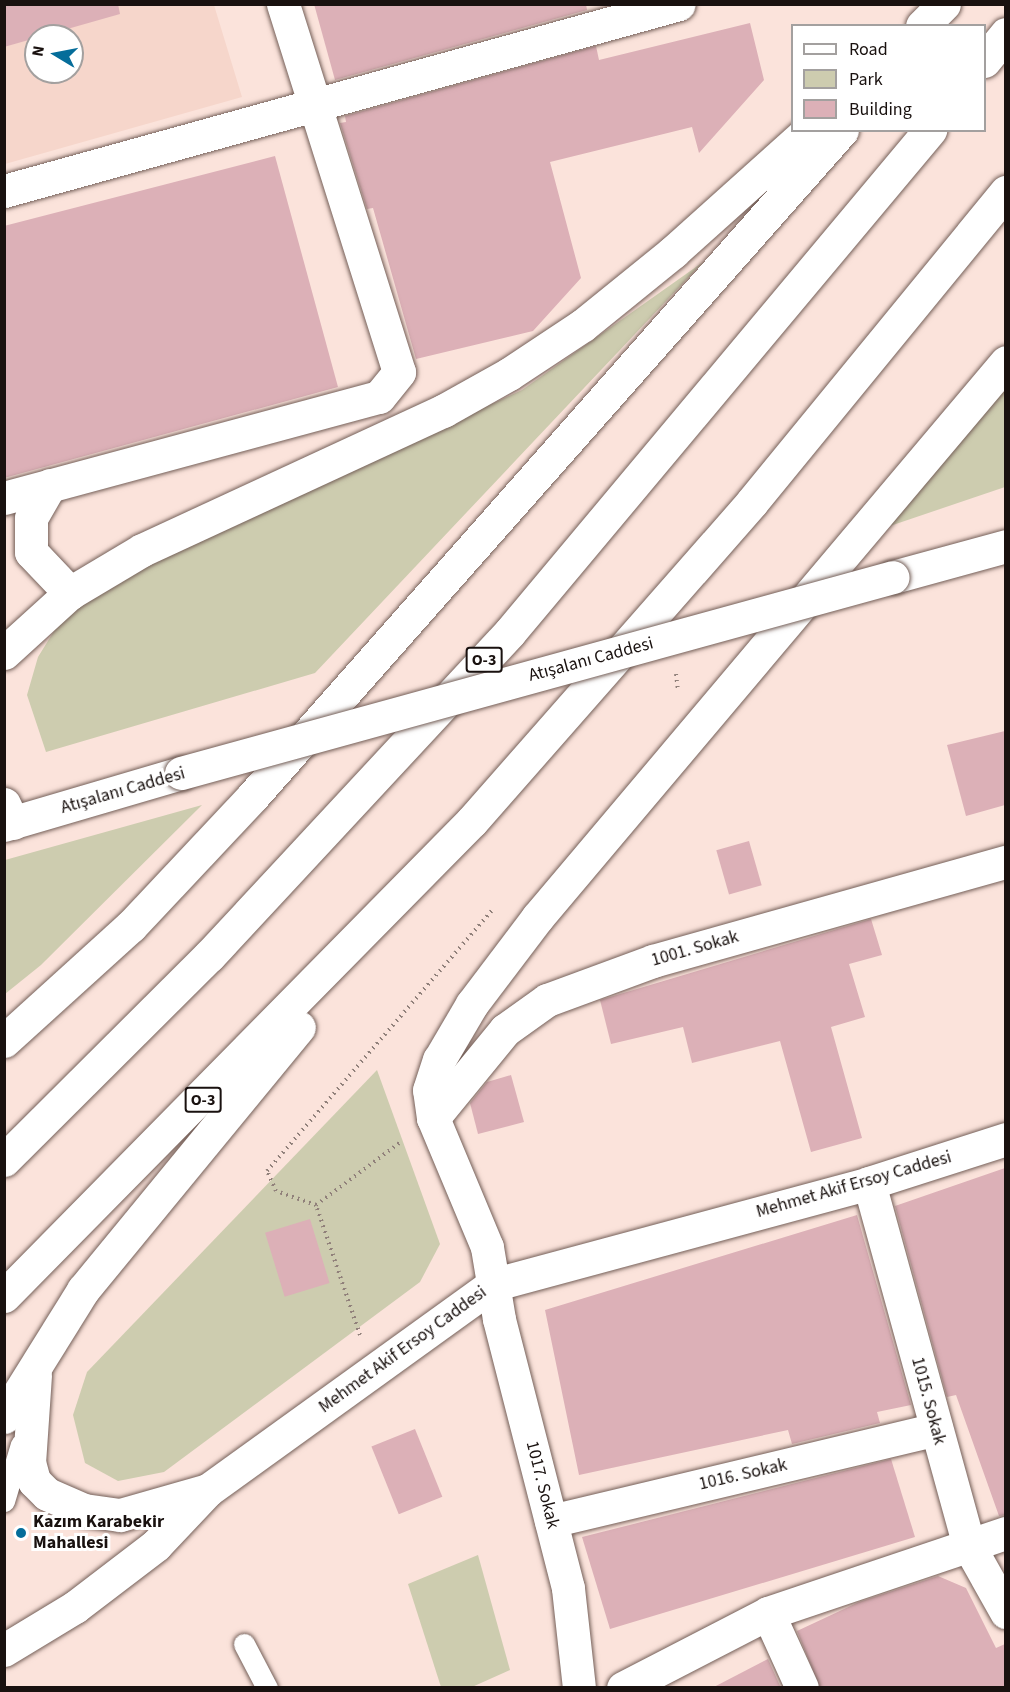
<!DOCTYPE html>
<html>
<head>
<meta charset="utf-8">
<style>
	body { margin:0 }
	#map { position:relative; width:1010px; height:1692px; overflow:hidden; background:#fbe3db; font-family:"Source Sans 3",sans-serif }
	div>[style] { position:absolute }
	.built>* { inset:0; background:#f6d6cb }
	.green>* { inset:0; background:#cdccaf }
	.building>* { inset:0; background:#dcb0b7; transform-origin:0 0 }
	.path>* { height:4px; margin-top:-2px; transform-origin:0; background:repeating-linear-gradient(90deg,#90807a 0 1.5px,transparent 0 6px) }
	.roads { filter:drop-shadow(0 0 2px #745f58) drop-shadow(0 0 2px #745f58) }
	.service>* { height:21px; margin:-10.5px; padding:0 10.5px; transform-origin:10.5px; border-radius:10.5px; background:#fff }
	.minor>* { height:33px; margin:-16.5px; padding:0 16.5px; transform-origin:16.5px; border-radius:16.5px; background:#fff }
	.secondary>* { height:33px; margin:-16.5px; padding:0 16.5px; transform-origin:16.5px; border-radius:16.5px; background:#fff }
	.trunk>* { height:33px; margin:-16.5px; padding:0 16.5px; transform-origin:16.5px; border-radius:16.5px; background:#fff }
	.bridges { filter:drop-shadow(0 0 2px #745f58) drop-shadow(0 0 2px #745f58) }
	.secondary-bridge>* { height:33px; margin:-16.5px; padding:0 16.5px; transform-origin:16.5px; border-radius:16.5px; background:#fff }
	.dots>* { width:16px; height:16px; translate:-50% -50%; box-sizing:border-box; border:3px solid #fff; border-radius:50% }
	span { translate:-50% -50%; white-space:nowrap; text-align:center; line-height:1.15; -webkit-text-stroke:6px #fff; paint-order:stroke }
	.shield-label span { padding:2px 4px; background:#fff; border:2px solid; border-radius:4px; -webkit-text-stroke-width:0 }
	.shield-label { font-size:16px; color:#19110f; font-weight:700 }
	.street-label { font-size:18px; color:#19110f }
	.poi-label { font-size:18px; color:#19110f; font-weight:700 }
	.left { translate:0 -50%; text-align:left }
	.frame { position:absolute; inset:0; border:6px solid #19110f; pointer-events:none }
	.legend { position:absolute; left:791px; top:24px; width:195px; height:108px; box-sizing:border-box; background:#fff; border:2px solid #a3a09f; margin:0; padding:8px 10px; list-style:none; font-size:18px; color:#19110f }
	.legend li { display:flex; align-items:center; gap:12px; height:30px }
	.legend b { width:30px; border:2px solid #a3a09f }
	.north { position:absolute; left:24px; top:24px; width:60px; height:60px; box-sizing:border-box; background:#fff; border:2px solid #a3a09f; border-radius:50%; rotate:280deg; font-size:16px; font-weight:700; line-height:24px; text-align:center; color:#19110f }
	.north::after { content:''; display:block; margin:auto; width:21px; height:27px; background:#056d9a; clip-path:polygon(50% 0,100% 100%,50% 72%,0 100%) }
</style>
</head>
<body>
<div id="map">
	<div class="built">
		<div style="clip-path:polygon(evenodd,5px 5px,214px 5px,242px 97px,5px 164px,5px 5px,36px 36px,72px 36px,72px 72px,36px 72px,36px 36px)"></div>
	</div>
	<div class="green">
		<div style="clip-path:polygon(703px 262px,315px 673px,46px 752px,27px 695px,38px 657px,64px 615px,127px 574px,522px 390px)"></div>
		<div style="clip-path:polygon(1005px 389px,1005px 487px,884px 528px)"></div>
		<div style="clip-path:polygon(202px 805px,41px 965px,5px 994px,5px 860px)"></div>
		<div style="clip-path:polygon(377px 1070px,440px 1244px,420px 1282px,164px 1472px,118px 1481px,85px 1463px,73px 1415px,87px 1372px)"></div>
		<div style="clip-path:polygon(478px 1555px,510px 1670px,472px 1687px,441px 1687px,408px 1584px)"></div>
	</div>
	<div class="building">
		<div style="clip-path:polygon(4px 4px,118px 4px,120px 14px,4px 47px)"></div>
		<div style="clip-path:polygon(314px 4px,586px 4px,587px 10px,335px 80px)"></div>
		<div style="clip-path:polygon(750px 23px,764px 80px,699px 153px,692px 127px,550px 162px,581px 278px,533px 331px,416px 359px,373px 208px,367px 209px,340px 123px,346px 122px,345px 116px,596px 46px,599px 60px)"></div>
		<div style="clip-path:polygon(275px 156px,338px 387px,4px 478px,4px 226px)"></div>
		<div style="clip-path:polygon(1005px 731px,1005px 805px,966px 816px,947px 745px)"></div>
		<div style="left:749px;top:841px;width:46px;height:34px;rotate:74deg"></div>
		<div style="clip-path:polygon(871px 919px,882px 955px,849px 964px,865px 1017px,831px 1027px,862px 1138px,811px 1152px,780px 1041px,692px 1063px,683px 1027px,611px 1044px,600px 1000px)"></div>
		<div style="clip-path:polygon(511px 1075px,524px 1122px,478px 1134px,470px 1103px,487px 1082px)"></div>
		<div style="clip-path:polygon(1005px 1168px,1005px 1515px,999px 1516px,956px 1395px,947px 1397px,895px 1206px)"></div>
		<div style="clip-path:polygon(857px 1215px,911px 1405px,877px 1412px,880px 1423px,792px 1444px,788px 1430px,579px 1475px,545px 1310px)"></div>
		<div style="left:310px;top:1219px;width:67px;height:47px;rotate:73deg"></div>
		<div style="left:415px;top:1429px;width:73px;height:47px;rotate:68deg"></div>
		<div style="clip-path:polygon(891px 1459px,915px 1537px,610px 1629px,582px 1537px)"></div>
		<div style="clip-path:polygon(938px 1576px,966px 1588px,996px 1648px,1005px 1644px,1005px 1688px,820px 1688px,797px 1631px,859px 1602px)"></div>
		<div style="clip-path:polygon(768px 1659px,781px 1688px,712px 1688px)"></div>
	</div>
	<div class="path">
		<div style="left:676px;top:674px;width:17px;rotate:83deg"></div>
		<div style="left:316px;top:1205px;width:107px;rotate:-36.7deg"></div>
		<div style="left:360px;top:1335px;width:137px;rotate:-108.7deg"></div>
		<div style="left:316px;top:1205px;width:42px;rotate:-160.7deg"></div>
		<div style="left:276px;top:1191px;width:22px;rotate:-114deg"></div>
		<div style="left:267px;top:1171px;width:346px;rotate:-49.2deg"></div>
	</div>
	<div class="roads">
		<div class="service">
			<div style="left:4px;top:1501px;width:59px;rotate:-73.4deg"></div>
			<div style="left:244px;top:1644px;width:50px;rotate:62.4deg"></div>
		</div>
		<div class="minor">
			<div style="left:4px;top:191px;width:700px;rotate:-15.48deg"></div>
			<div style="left:50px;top:485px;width:38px;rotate:120deg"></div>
			<div style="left:31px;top:518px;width:34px;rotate:90deg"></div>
			<div style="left:31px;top:552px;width:57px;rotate:46.4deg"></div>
			<div style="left:4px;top:498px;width:388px;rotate:-15.1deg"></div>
			<div style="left:379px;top:397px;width:32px;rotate:-51deg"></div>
			<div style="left:399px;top:372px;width:386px;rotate:-107.5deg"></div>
			<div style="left:433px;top:1118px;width:114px;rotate:-50.7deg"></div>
			<div style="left:505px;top:1030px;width:52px;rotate:-35.5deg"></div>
			<div style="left:547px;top:1000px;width:113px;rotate:-20.2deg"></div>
			<div style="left:653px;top:961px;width:367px;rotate:-15.7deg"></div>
			<div style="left:869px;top:1183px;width:377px;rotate:74.6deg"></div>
			<div style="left:969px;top:1546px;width:76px;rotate:60.7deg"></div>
			<div style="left:551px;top:1521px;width:396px;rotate:-13.4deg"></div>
			<div style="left:768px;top:1613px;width:82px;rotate:65.6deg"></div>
			<div style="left:579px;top:1688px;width:101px;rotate:-96.3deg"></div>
			<div style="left:568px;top:1588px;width:278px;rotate:-104.4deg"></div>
			<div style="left:499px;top:1319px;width:73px;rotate:-99.5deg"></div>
			<div style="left:487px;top:1247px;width:140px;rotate:-112.7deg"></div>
			<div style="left:433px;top:1118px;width:28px;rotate:-98deg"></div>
			<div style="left:429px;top:1090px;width:32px;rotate:-72deg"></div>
			<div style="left:439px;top:1060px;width:65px;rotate:-59.5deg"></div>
			<div style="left:472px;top:1004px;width:108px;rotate:-52.9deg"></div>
			<div style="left:537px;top:918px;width:727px;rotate:-49.85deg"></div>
			<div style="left:623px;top:1688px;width:163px;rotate:-27.3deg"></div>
			<div style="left:768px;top:1613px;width:251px;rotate:-18.6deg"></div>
		</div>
		<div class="secondary">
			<div style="left:893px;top:577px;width:117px;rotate:-15.3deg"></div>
			<div style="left:4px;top:825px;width:184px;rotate:-16.4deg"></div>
			<div style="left:4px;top:1650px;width:83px;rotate:-31.2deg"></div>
			<div style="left:75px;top:1607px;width:102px;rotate:-37.4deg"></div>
			<div style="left:156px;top:1545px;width:76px;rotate:-46.6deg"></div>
			<div style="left:208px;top:1490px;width:350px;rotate:-35.8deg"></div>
			<div style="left:492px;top:1285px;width:391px;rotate:-15.1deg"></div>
			<div style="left:869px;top:1183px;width:144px;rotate:-17.8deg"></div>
		</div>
		<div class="trunk">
			<div style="left:922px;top:26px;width:31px;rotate:-45deg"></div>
			<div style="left:984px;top:61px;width:35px;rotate:-51deg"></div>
			<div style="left:4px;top:653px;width:89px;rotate:-42.3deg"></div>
			<div style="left:70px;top:593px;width:84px;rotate:-30.8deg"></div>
			<div style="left:142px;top:550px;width:332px;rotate:-24.8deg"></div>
			<div style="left:443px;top:411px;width:76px;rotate:-29.3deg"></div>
			<div style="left:509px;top:374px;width:89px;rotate:-33.5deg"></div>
			<div style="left:583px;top:325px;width:116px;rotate:-39deg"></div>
			<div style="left:673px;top:252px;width:183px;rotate:-41.9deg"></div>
			<div style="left:4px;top:804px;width:21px;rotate:65deg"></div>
			<div style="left:4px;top:1041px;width:171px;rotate:-42.2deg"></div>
			<div style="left:131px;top:926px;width:178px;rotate:-46.8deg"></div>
			<div style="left:253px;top:796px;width:889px;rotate:-48.51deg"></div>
			<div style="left:4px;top:1160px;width:289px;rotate:-44.9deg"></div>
			<div style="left:209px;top:956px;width:442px;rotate:-47.1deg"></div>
			<div style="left:510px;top:632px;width:655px;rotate:-50.08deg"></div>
			<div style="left:4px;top:1296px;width:667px;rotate:-45.43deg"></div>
			<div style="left:472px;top:821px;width:424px;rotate:-48.7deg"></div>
			<div style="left:752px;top:502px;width:401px;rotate:-50.7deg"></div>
			<div style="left:35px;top:1375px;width:87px;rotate:93.9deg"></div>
			<div style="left:29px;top:1462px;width:20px;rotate:75deg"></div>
			<div style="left:34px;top:1481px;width:18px;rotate:45deg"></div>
			<div style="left:47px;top:1494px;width:40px;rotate:23.4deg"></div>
			<div style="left:84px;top:1510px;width:36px;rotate:8deg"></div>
			<div style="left:120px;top:1515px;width:91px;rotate:-15.9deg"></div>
			<div style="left:4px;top:1417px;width:150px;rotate:-58.1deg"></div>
			<div style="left:83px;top:1290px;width:340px;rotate:-50.6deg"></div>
		</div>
	</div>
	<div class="bridges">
		<div class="secondary-bridge">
			<div style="left:181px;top:773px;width:738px;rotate:-15.39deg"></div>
		</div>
	</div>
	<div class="dots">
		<div style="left:21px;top:1533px;background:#056d9a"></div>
	</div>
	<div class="shield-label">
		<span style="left:484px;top:660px">O-3</span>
		<span style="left:203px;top:1100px">O-3</span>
	</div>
	<div class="street-label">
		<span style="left:591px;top:660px;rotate:-15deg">Atışalanı Caddesi</span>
		<span style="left:123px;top:791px;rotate:-16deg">Atışalanı Caddesi</span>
		<span style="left:695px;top:949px;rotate:-16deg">1001. Sokak</span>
		<span style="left:854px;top:1185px;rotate:-16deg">Mehmet Akif Ersoy Caddesi</span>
		<span style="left:403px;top:1350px;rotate:-36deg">Mehmet Akif Ersoy Caddesi</span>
		<span style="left:928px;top:1401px;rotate:75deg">1015. Sokak</span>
		<span style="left:743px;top:1475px;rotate:-13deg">1016. Sokak</span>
		<span style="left:542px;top:1485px;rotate:76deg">1017. Sokak</span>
	</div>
	<div class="poi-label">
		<span class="left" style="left:33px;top:1533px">Kazım Karabekir<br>Mahallesi</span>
	</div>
	<div class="frame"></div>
	<ul class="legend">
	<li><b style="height:8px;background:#fff"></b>Road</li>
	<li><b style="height:16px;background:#cdccaf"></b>Park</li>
	<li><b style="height:16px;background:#dcb0b7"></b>Building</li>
	</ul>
	<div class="north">N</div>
</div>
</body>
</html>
